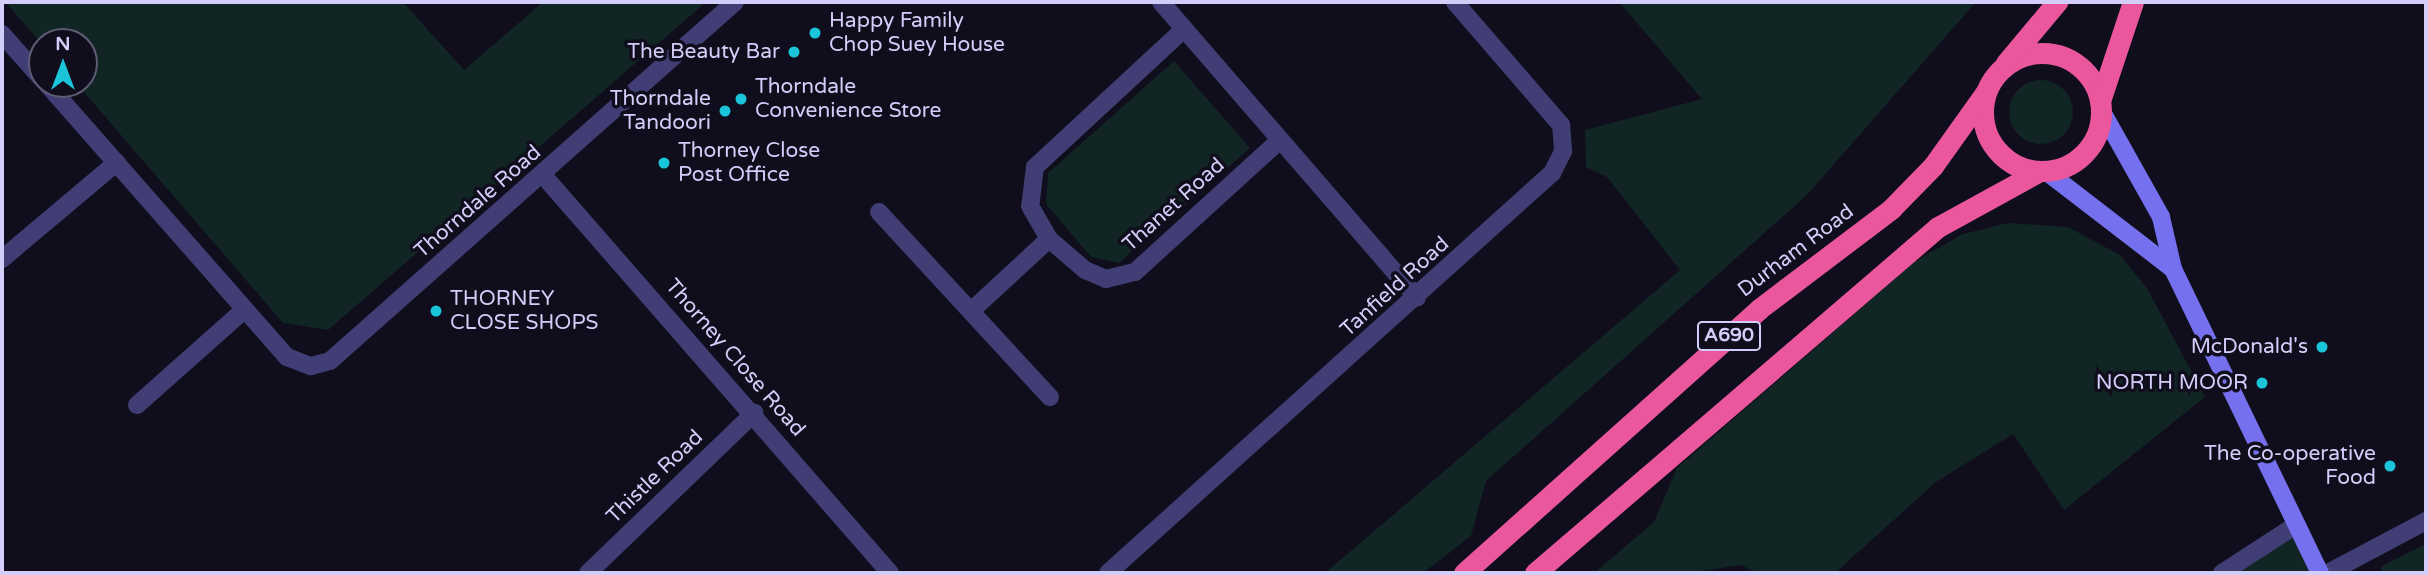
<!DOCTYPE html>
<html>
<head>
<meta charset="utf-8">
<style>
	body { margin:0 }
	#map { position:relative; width:2428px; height:575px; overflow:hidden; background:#100e1c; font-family:"Varela Round",sans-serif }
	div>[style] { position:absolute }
	.green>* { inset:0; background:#112524 }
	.round { border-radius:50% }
	.street>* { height:18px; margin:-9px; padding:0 9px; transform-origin:9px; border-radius:9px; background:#403e75 }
	.secondary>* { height:18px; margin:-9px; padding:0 9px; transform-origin:9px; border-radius:9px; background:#7470ee }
	.highway>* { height:21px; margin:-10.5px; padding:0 10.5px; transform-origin:10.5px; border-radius:10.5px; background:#eb579d }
	.highway>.ring { margin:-10.5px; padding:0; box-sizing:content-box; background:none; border:21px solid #eb579d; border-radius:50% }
	.dots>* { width:19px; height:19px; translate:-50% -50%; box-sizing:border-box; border:4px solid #100e1c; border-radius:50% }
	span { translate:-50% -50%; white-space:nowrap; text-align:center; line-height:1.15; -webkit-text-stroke:7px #100e1c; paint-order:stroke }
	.shield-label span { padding:2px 5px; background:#100e1c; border:2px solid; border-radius:5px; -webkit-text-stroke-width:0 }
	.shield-label { font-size:19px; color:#d3cef9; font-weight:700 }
	.poi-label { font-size:21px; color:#d3cef9 }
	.left { translate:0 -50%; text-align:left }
	.right { translate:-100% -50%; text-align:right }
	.street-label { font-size:21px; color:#d3cef9 }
	.frame { position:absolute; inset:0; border:4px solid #d3cef9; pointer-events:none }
	.north { position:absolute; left:28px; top:28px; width:70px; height:70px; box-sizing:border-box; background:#100e1c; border:2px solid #5e5b74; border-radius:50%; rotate:0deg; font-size:19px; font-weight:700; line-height:28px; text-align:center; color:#d3cef9 }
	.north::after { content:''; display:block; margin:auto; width:24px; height:32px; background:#1ac4d9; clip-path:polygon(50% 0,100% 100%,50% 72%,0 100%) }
</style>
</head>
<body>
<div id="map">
	<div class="green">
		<div style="clip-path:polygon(5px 2px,403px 2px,464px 70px,543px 2px,706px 2px,328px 330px,283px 323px,77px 84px,84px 84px,84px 42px,42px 44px)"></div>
		<div style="clip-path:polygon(1619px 2px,1976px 2px,1807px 195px,1486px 481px,1471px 536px,1423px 573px,1325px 573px,1680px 270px,1607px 177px,1586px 167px,1585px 130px,1702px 99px)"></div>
		<div style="clip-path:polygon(1174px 61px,1250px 148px,1119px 263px,1091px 257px,1046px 204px,1048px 173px)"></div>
		<div class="round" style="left:2009px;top:80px;width:64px;height:64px"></div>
		<div style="clip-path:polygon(2008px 223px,2068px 227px,2120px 255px,2147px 288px,2205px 397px,2064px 510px,2013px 434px,1936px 482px,1835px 573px,1757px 573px,1741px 565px,1687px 573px,1594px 573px,1654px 522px,1677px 468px,1914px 262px,1963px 234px)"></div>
		<div style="clip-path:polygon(2296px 525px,2320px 573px,2222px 573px)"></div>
		<div style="clip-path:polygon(2426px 544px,2426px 573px,2380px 573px,2382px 566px)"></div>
	</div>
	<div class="street">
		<div style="left:1161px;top:2px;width:391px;rotate:49.1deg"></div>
		<div style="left:1183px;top:30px;width:202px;rotate:137.2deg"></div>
		<div style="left:1035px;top:167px;width:39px;rotate:97deg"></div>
		<div style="left:1030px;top:206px;width:38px;rotate:60deg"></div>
		<div style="left:1049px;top:239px;width:48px;rotate:40.7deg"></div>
		<div style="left:1085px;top:270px;width:23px;rotate:23deg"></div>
		<div style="left:1106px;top:279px;width:30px;rotate:-14deg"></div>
		<div style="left:1135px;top:272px;width:192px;rotate:-42.3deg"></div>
		<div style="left:2px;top:34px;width:60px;rotate:48.4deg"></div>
		<div style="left:47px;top:84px;width:363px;rotate:48.7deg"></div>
		<div style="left:287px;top:357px;width:26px;rotate:21deg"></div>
		<div style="left:311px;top:366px;width:20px;rotate:-15deg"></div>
		<div style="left:330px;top:361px;width:541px;rotate:-41.55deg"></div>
		<div style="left:543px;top:175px;width:528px;rotate:48.92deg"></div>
		<div style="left:879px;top:212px;width:252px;rotate:47.3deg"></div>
		<div style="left:2px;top:259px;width:150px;rotate:-40.1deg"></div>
		<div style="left:971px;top:311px;width:106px;rotate:-42.7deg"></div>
		<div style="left:137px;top:405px;width:143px;rotate:-41.6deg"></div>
		<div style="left:588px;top:573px;width:231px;rotate:-43.9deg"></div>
		<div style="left:1108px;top:573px;width:598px;rotate:-42.02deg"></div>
		<div style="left:1552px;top:173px;width:25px;rotate:-63deg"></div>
		<div style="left:1563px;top:151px;width:26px;rotate:-94deg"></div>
		<div style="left:1561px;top:125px;width:162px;rotate:-130.8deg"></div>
		<div style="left:2222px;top:573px;width:88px;rotate:-33deg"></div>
		<div style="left:2328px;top:573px;width:111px;rotate:-28deg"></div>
	</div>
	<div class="secondary">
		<div style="left:2101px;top:110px;width:123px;rotate:60.7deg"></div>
		<div style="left:2161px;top:217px;width:53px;rotate:77deg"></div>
		<div style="left:2173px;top:269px;width:338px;rotate:64.2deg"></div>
		<div style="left:2047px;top:172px;width:159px;rotate:37.6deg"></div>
	</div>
	<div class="highway">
		<div class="ring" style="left:1983px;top:53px;width:97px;height:97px"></div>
		<div style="left:2006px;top:63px;width:80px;rotate:-50.1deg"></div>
		<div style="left:2100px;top:101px;width:104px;rotate:-71.6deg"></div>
		<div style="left:1464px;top:573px;width:396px;rotate:-41.8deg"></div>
		<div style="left:1759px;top:309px;width:166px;rotate:-37.1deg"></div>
		<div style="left:1891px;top:209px;width:60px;rotate:-45.7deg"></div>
		<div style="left:1933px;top:166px;width:90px;rotate:-54.5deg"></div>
		<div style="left:1535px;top:573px;width:531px;rotate:-40.65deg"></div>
		<div style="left:1938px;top:227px;width:114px;rotate:-28.8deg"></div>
	</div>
	<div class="dots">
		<div style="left:815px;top:33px;background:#1ac4d9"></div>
		<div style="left:794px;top:52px;background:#1ac4d9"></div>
		<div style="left:741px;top:99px;background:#1ac4d9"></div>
		<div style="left:725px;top:111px;background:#1ac4d9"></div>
		<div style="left:664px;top:163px;background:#1ac4d9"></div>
		<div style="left:436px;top:311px;background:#1ac4d9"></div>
		<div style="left:2322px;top:347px;background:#1ac4d9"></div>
		<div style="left:2262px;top:383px;background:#1ac4d9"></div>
		<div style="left:2390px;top:466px;background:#1ac4d9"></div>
	</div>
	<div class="shield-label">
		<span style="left:1729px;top:336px">A690</span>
	</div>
	<div class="poi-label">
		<span class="left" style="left:829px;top:33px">Happy Family<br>Chop Suey House</span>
		<span class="right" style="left:780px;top:52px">The Beauty Bar</span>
		<span class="left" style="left:755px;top:99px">Thorndale<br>Convenience Store</span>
		<span class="right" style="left:711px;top:111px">Thorndale<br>Tandoori</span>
		<span class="left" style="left:678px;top:163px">Thorney Close<br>Post Office</span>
		<span class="left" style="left:450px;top:311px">THORNEY<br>CLOSE SHOPS</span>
		<span class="right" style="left:2308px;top:347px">McDonald's</span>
		<span class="right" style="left:2248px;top:383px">NORTH MOOR</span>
		<span class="right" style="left:2376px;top:466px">The Co-operative<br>Food</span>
	</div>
	<div class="street-label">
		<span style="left:478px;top:202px;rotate:-41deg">Thorndale Road</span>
		<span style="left:1174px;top:205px;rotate:-42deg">Thanet Road</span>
		<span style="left:1796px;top:251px;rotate:-37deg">Durham Road</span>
		<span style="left:1395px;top:287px;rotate:-42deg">Tanfield Road</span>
		<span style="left:735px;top:358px;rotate:49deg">Thorney Close Road</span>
		<span style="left:655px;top:477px;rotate:-44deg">Thistle Road</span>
	</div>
	<div class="frame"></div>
	<div class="north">N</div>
</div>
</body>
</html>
